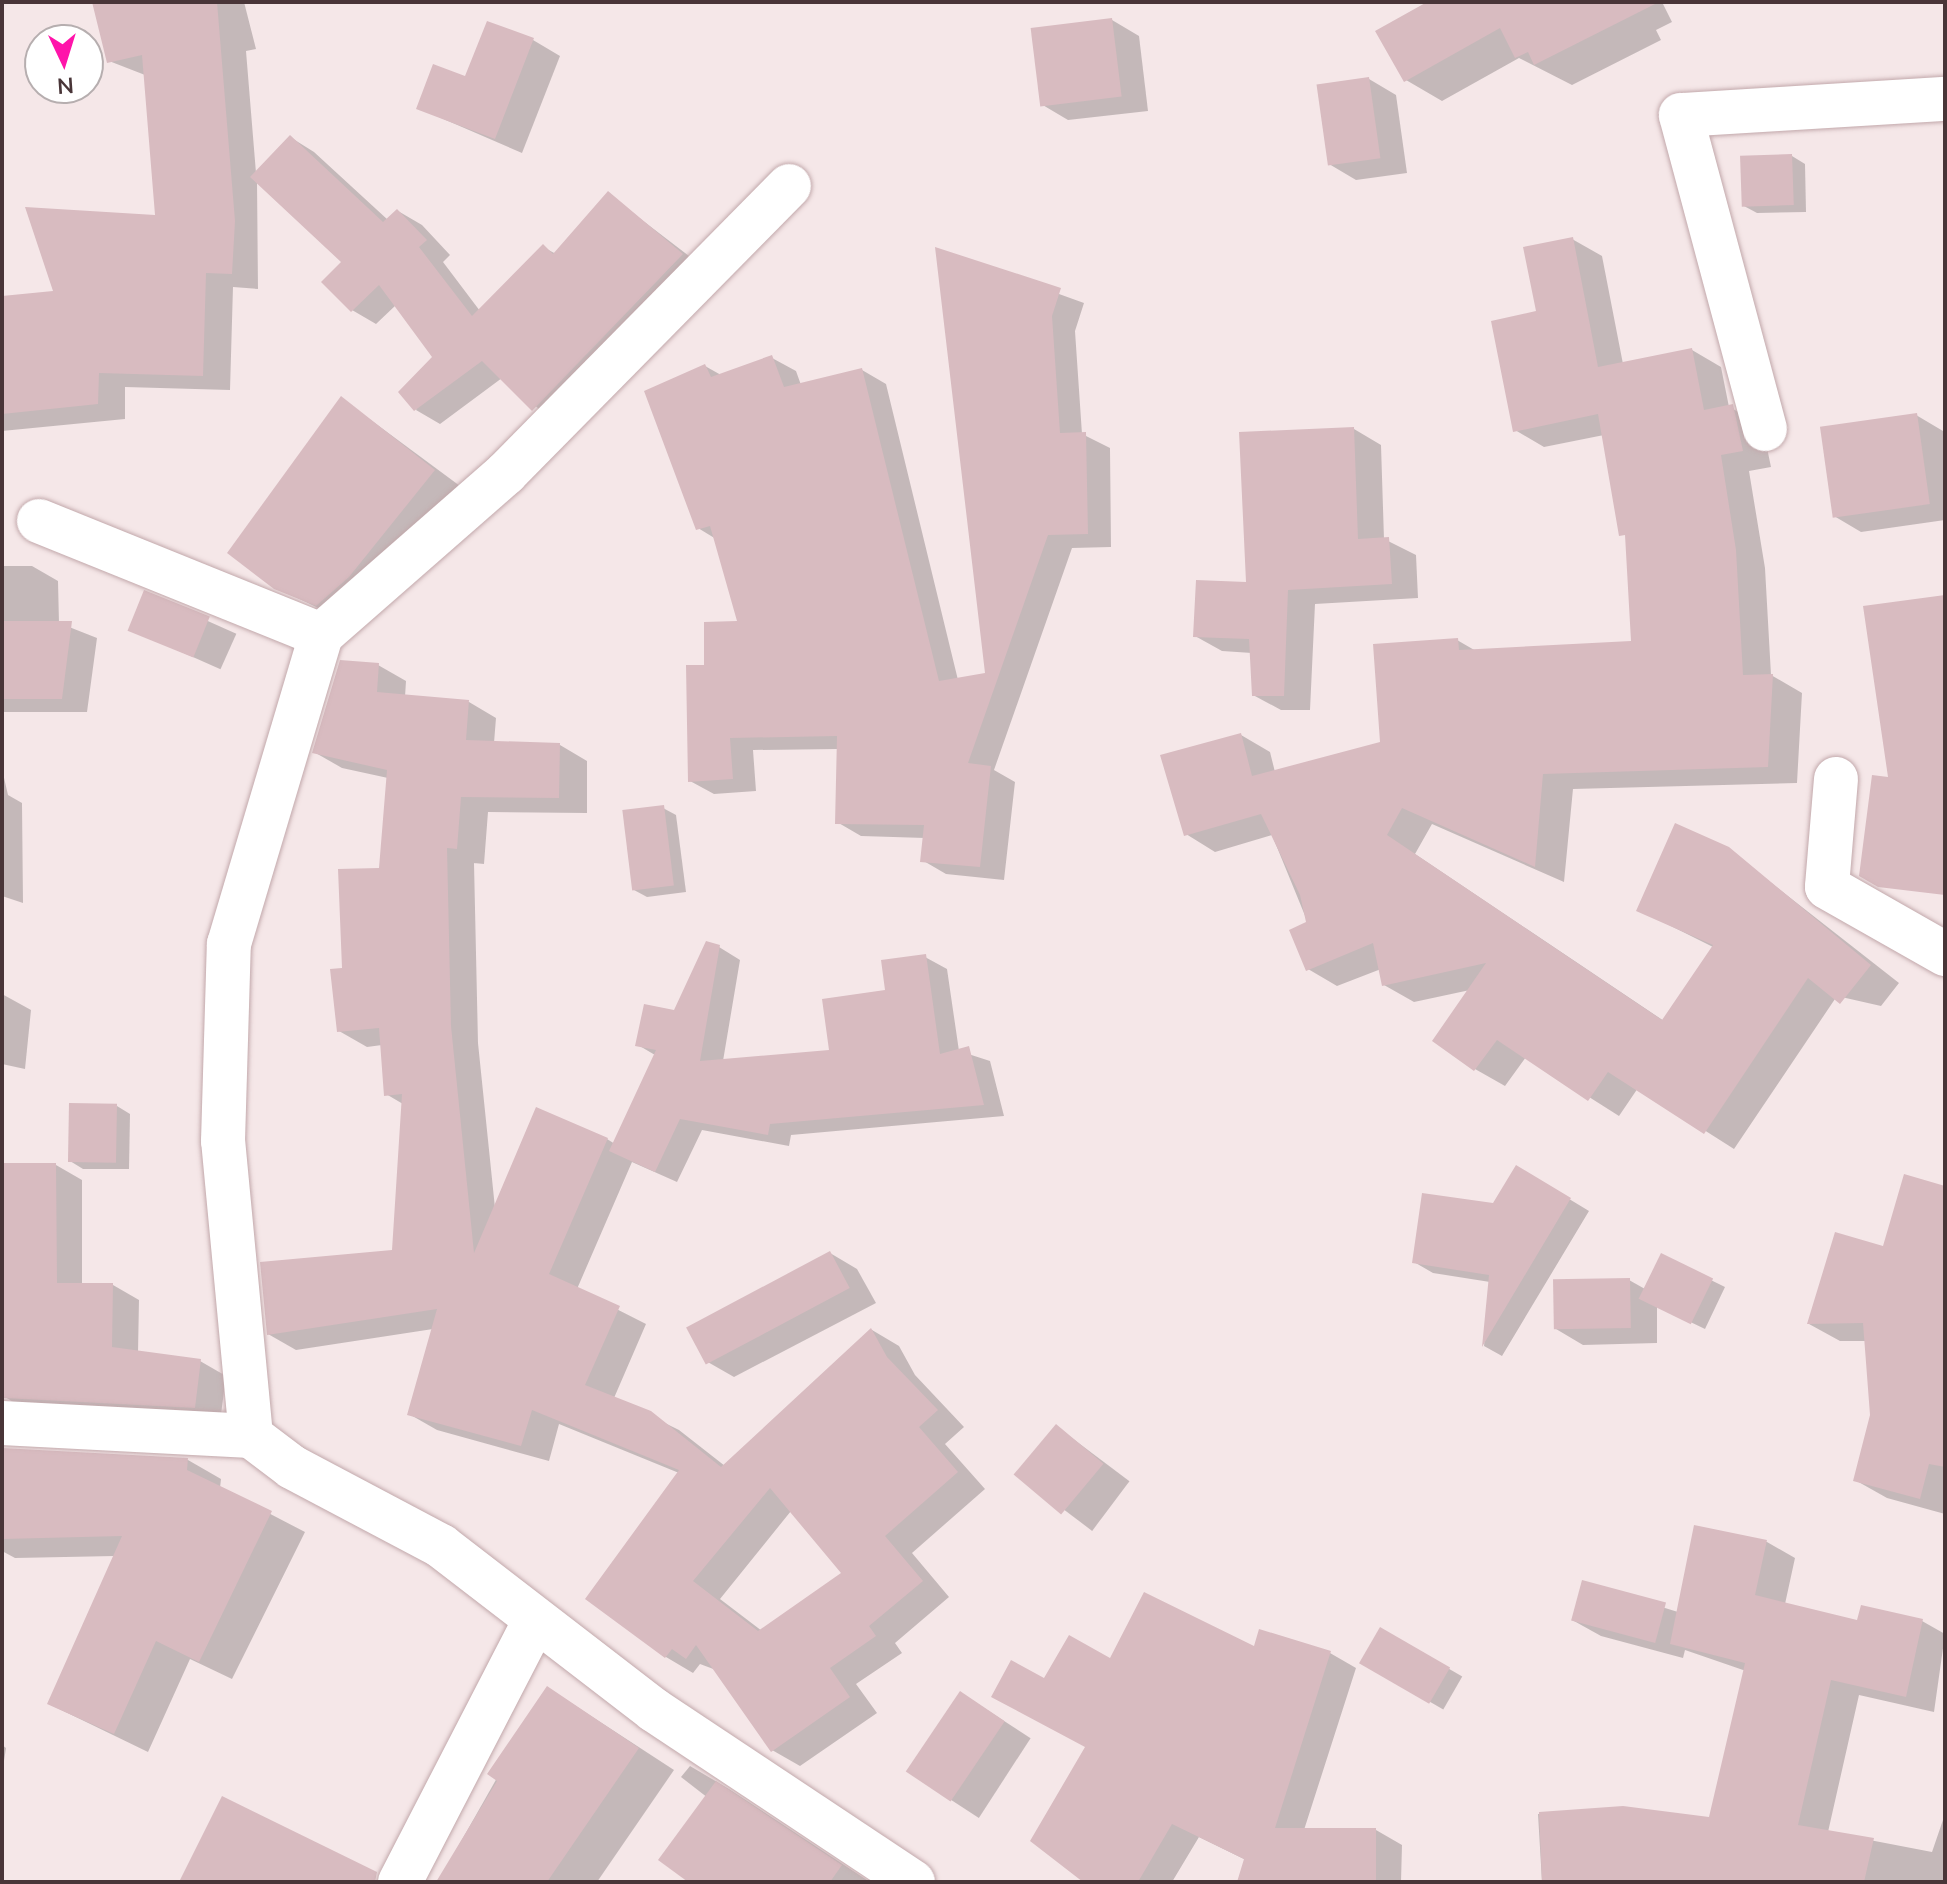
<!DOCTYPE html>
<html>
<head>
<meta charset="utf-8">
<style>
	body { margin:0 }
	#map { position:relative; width:1947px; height:1884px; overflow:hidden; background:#f5e7e8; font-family:Mulish,sans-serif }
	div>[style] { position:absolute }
	.shadow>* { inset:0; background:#0003; transform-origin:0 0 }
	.building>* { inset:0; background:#d8bbc0; transform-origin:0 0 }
	.roads { filter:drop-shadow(0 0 2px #c2a8ab) drop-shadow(0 0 2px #c2a8ab) }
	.minor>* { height:44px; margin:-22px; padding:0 22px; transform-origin:22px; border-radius:22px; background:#fff }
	span { translate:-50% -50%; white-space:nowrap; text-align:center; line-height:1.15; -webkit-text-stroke:6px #fff; paint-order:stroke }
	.frame { position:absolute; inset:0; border:4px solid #493538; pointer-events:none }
	.north { position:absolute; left:24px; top:24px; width:80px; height:80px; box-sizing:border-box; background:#fff; border:2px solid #b6aeaf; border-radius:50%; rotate:176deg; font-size:22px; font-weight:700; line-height:32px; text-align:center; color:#493538 }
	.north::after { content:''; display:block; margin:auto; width:28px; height:36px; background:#ff14aa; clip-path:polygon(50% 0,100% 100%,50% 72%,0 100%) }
</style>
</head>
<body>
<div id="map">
	<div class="shadow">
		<div style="clip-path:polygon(95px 2px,244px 2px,256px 49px,246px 51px,256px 173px,290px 137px,314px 152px,388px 220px,398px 211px,422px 225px,450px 255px,443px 262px,480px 311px,543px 247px,556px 254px,608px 194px,706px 269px,557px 424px,502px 378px,440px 424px,416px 410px,435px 357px,396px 305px,376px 324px,352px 310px,344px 262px,257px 181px,258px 289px,233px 287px,230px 390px,125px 387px,125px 419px,2px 431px,2px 298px,56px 292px,157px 217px,145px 75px,109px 61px)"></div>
		<div style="clip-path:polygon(1432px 2px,1662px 2px,1672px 22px,1656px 30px,1661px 40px,1572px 85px,1519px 58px,1442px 101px,1406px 80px)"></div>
		<div style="clip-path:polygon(1112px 20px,1139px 36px,1148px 111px,1068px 120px,1041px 104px)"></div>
		<div style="clip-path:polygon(533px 40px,560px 56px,522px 153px,418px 108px)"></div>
		<div style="clip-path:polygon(1369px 79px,1396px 95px,1407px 173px,1356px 180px,1329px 164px)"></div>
		<div style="clip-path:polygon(1792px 156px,1805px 164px,1806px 212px,1757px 213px,1744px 206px)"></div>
		<div style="clip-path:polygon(1572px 239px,1602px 256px,1623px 364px,1692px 350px,1721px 367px,1729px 407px,1762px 424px,1771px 467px,1749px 471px,1765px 568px,1771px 675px,1802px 693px,1797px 783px,1573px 789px,1564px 882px,1432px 824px,1415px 854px,1664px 1021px,1713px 947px,1639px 910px,1728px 849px,1899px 983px,1881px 1006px,1837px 996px,1734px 1149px,1638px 1088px,1619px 1116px,1526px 1057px,1505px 1086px,1475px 1069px,1470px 990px,1414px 1002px,1384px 985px,1381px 969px,1337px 986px,1308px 969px,1308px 923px,1272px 835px,1215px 852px,1186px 834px,1241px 735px,1270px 752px,1275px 772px,1382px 744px,1457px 640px,1476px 651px,1633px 643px,1627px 538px,1604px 435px,1544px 447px,1515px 430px,1538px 313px)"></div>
		<div style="clip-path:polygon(937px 250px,1084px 303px,1075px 331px,1082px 434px,1110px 448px,1111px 547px,1072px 548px,994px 770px,1015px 782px,1004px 880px,946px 874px,922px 860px,925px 838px,861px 836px,837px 822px,838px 749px,753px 750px,756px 791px,714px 794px,690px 781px,706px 667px,740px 623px,716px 539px,698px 528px,705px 366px,721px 375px,772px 358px,796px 371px,801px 385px,862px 370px,886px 384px,958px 680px,987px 675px)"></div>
		<div style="clip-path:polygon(341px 398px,460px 486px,343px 620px,275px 587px)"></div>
		<div style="clip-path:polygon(1916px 415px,1943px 431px,1945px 520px,1861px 532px,1834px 516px)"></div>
		<div style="clip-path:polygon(1354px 429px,1381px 445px,1384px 539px,1416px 555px,1418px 598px,1315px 604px,1310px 710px,1281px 710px,1253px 695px,1252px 653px,1222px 651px,1195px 636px,1248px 584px)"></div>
		<div style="clip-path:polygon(2px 566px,32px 566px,58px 581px,59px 623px,97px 638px,87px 712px,2px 712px)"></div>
		<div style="left:145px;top:593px;width:100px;height:39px;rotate:24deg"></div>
		<div style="clip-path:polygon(evenodd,378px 665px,406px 681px,405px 697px,469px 702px,496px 718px,494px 743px,560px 745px,587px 761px,587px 813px,488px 812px,484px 864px,474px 863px,478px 1043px,495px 1208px,607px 1139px,615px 1144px,655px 1055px,638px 1045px,675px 1012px,719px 947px,740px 960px,723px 1061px,831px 1052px,925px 957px,947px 969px,959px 1051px,990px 1061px,1004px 1116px,791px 1135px,789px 1146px,702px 1130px,677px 1182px,632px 1162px,577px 1289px,646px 1324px,614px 1398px,679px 1430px,725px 1466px,872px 1330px,899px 1346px,915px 1375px,964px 1427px,945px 1444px,985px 1489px,912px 1553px,949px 1597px,895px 1643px,902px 1653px,856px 1684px,877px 1713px,800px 1766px,772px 1750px,716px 1670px,700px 1664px,693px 1673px,666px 1657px,679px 1473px,559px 1424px,549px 1461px,437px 1430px,409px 1414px,433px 1329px,296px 1350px,268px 1334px,394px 1252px,403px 1104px,386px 1094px,382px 1045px,367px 1047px,339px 1031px,344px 970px,381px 870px,388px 778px,342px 768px,314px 752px,378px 665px,791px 1511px,844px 1574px,762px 1631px,720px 1599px,791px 1511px)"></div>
		<div style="clip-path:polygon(2px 769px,8px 795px,22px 803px,23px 903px,2px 896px)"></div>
		<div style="clip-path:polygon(663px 808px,676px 815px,686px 892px,647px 897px,634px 890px)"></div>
		<div style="clip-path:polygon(2px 994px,31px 1010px,25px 1069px,2px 1064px)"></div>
		<div style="clip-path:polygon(117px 1106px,130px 1114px,129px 1169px,83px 1169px,70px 1161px)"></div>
		<div style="clip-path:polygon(2px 1165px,56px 1165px,82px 1180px,82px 1285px,113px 1285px,139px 1300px,138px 1353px,200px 1361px,226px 1376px,220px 1422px,30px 1412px,5px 1397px)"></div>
		<div style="clip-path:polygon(1516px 1167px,1589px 1211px,1502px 1356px,1484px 1346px,1490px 1282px,1433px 1273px,1414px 1262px,1494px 1205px)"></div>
		<div style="clip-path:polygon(830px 1253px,857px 1269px,876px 1303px,734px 1377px,706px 1361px)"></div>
		<div style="clip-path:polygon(1662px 1256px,1725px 1287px,1705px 1329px,1657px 1306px,1657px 1343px,1583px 1345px,1556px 1329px,1629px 1280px,1645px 1289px)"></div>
		<div style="clip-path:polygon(1945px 1273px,1945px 1514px,1887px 1498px,1855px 1480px,1873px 1410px,1867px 1341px,1840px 1341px,1809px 1324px)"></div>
		<div style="left:1056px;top:1426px;width:92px;height:62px;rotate:37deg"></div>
		<div style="clip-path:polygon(3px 1450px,188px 1460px,221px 1479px,220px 1488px,305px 1532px,232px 1679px,190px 1659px,148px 1752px,49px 1704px,115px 1556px,15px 1558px,2px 1551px)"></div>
		<div style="clip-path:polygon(1696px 1528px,1767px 1542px,1795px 1558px,1785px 1604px,1859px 1622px,1922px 1621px,1945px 1634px,1934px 1712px,1859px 1695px,1828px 1832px,1932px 1852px,1945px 1814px,1945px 1882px,1542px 1882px,1538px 1814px,1623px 1808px,1711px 1820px,1746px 1671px,1685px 1650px,1683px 1658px,1601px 1636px,1574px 1621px,1584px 1583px,1678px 1612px)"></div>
		<div style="left:1380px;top:1629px;width:95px;height:38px;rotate:30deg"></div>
		<div style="clip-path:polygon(1255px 1649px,1330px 1653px,1356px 1668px,1304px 1830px,1376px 1830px,1402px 1845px,1401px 1882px,1251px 1882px,1246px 1860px,1199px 1837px,1172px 1882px,1089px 1882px,1088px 1747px,1045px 1681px,1110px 1661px)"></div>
		<div style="clip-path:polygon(548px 1688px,674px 1770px,597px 1882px,438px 1882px)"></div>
		<div style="left:961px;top:1693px;width:83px;height:95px;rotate:33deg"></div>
		<div style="clip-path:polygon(2px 1745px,6px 1748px,2px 1774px)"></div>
		<div style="clip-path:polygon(690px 1766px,729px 1789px,870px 1882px,816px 1882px,681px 1777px)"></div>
	</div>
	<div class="building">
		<div style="clip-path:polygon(92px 2px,217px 2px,235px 221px,232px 274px,206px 273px,203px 376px,99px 373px,98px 404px,2px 414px,2px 296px,53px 291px,25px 207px,155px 215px,142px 55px,107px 63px)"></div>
		<div style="clip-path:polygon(1427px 2px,1659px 2px,1534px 65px,1528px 52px,1515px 58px,1500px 28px,1404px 82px,1375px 31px)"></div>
		<div style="left:1112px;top:18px;width:79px;height:82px;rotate:83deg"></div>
		<div style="clip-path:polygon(487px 21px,534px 38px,495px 139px,416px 109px,433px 64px,465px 76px)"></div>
		<div style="left:1369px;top:77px;width:82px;height:53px;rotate:82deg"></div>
		<div style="clip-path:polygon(290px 135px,383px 222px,397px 209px,427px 240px,419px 247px,472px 316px,543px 244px,553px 254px,608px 191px,683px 254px,532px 411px,482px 361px,414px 411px,398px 392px,432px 357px,379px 285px,351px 312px,321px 282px,341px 262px,250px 177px)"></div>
		<div style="left:1792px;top:154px;width:51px;height:52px;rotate:88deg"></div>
		<div style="clip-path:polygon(1573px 237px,1598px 367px,1692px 348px,1704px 410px,1733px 404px,1743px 451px,1721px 455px,1736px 550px,1743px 675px,1773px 674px,1768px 767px,1543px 774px,1535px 867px,1402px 808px,1387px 835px,1662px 1020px,1713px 945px,1636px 911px,1675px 823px,1729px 847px,1871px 965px,1840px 1004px,1808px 978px,1704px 1134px,1608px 1072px,1588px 1101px,1497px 1040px,1474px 1071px,1432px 1041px,1486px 963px,1382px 986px,1373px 943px,1306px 971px,1289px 930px,1306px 922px,1300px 895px,1261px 814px,1184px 836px,1160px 755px,1241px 733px,1252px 776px,1380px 742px,1373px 644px,1458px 638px,1459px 650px,1631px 641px,1625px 535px,1619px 536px,1598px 414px,1513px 432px,1491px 321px,1536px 311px,1523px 247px)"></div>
		<div style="clip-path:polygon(935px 247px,1061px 288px,1052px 316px,1060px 433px,1086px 432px,1088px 534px,1048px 535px,968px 763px,991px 766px,980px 867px,920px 862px,924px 825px,835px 824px,837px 736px,730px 738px,733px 779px,688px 782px,686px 665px,704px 665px,704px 622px,737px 621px,710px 526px,696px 530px,644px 391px,705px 364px,711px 377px,772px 355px,784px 387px,862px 368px,939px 681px,985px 673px)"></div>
		<div style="clip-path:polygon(341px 396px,435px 470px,349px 577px,316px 606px,274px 589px,227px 553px)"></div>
		<div style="left:1917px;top:413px;width:92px;height:98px;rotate:82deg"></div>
		<div style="clip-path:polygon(1354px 427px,1358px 539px,1389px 537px,1392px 584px,1288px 590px,1284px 696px,1252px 696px,1249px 639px,1193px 637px,1196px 580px,1246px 582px,1239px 432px)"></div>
		<div style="left:144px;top:590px;width:71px;height:44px;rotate:22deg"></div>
		<div style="clip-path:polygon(1945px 595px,1945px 895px,1878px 887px,1859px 876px,1872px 775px,1888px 777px,1863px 606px)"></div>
		<div style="clip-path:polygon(2px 621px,72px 621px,62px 699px,2px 699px)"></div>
		<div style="clip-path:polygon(evenodd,340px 660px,379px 663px,377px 692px,469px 700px,466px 740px,560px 743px,559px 798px,461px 797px,457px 849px,447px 848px,451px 1026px,474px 1253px,536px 1107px,608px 1138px,549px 1274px,620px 1306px,585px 1385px,651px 1411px,721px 1467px,871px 1328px,887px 1357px,938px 1410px,919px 1427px,958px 1472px,885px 1536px,923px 1581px,869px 1626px,876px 1636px,830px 1668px,850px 1697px,771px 1752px,696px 1645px,686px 1659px,672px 1649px,665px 1658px,585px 1599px,679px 1470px,532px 1410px,521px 1446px,407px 1415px,437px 1309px,267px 1335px,260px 1262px,392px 1250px,402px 1094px,384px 1096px,379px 1028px,337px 1032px,330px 969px,342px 968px,338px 869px,379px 868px,387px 770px,312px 753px,340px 660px,770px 1488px,841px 1573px,758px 1631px,693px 1581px,770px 1488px)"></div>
		<div style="left:664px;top:805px;width:81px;height:42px;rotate:83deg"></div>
		<div style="clip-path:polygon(706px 941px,720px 945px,700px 1061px,829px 1050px,822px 999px,885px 990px,881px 960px,926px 954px,940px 1054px,969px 1046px,984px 1105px,770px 1124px,768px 1135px,680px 1119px,655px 1172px,609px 1151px,656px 1050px,635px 1046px,644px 1004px,674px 1010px)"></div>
		<div style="left:69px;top:1103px;width:48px;height:59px;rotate:1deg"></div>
		<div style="clip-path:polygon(2px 1163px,56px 1163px,57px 1283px,113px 1283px,112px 1347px,201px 1359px,195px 1408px,3px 1398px)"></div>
		<div style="clip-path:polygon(1516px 1165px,1571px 1198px,1482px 1347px,1489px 1275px,1412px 1263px,1422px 1193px,1493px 1203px)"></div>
		<div style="clip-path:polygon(1904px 1174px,1945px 1186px,1945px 1467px,1929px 1464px,1920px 1499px,1853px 1481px,1870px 1415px,1863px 1323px,1807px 1324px,1835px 1232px,1883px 1246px)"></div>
		<div style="left:830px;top:1251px;width:42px;height:163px;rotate:62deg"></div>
		<div style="left:1661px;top:1253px;width:58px;height:51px;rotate:26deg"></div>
		<div style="left:1630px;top:1278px;width:50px;height:77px;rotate:89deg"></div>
		<div style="left:1056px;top:1424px;width:62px;height:66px;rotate:40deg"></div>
		<div style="clip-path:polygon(2px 1448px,188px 1458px,187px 1470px,272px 1511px,199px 1662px,156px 1641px,114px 1734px,47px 1704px,122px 1536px,2px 1539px)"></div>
		<div style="clip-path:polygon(1694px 1525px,1767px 1540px,1755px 1595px,1857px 1620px,1861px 1605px,1923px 1619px,1906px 1697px,1831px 1680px,1798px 1825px,1874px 1838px,1864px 1882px,1542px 1882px,1539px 1812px,1623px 1806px,1709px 1817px,1745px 1663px,1670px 1644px)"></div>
		<div style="left:1582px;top:1580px;width:87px;height:42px;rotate:15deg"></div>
		<div style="clip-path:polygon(1144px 1592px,1254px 1646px,1259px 1629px,1331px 1651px,1275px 1828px,1376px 1828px,1376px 1882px,1237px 1882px,1244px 1859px,1172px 1824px,1138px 1882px,1083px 1882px,1030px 1841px,1085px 1747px,991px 1697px,1011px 1660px,1044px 1678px,1069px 1635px,1110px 1658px)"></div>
		<div style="left:1380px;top:1627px;width:81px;height:42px;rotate:30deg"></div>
		<div style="clip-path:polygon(547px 1686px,639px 1748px,547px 1882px,436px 1882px,497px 1781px,487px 1774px)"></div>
		<div style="left:960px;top:1691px;width:54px;height:97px;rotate:34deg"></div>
		<div style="clip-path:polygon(716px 1781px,842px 1865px,830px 1882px,688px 1882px,658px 1860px)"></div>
		<div style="clip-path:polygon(222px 1796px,377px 1872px,375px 1882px,179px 1882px)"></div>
	</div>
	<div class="roads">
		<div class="minor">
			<div style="left:1765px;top:429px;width:325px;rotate:-105deg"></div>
			<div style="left:1681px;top:115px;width:264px;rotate:-3.5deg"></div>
			<div style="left:39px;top:521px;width:304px;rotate:22deg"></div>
			<div style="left:1836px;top:779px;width:108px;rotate:94.8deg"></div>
			<div style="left:1827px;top:887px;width:136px;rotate:29.6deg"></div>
			<div style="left:2px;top:1423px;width:249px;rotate:3deg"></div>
			<div style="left:251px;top:1436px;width:51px;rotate:37.1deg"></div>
			<div style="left:292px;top:1467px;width:169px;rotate:27.9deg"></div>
			<div style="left:441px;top:1546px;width:269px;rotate:37.6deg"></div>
			<div style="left:654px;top:1710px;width:311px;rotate:33.6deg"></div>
			<div style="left:251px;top:1436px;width:296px;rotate:-95.4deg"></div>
			<div style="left:223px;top:1141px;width:197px;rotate:-88.3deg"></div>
			<div style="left:229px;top:944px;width:322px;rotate:-73.4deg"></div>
			<div style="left:321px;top:635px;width:246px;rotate:-41.2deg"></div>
			<div style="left:506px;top:473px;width:403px;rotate:-45.4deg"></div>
			<div style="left:400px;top:1882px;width:295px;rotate:-62.7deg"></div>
		</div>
	</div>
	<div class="frame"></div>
	<div class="north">N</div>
</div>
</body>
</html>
